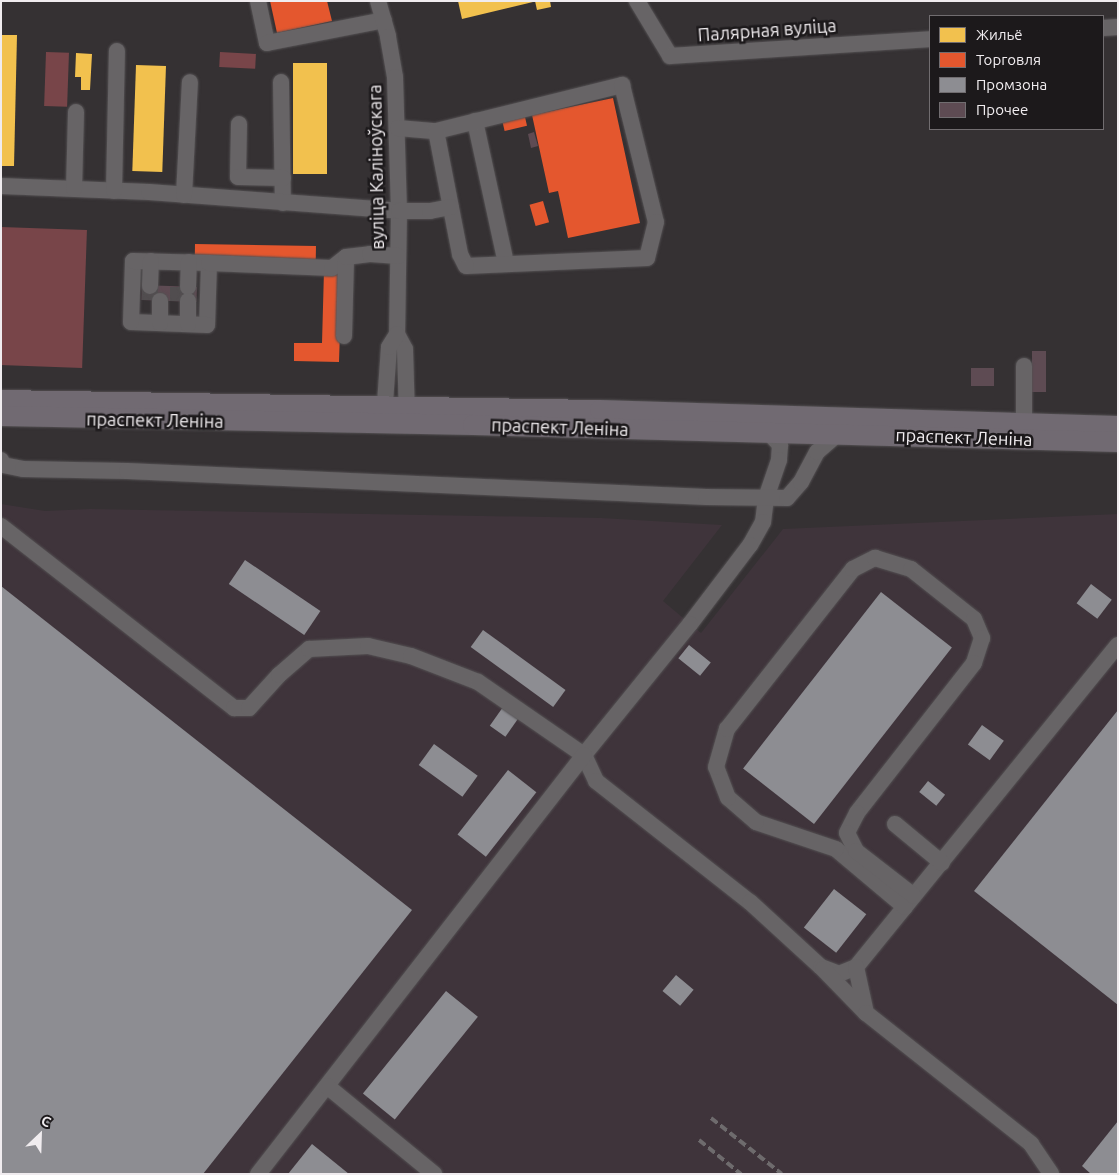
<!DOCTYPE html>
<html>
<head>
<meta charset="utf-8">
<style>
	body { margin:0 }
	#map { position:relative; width:1119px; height:1175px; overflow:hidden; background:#353133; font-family:Ubuntu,sans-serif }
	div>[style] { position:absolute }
	.built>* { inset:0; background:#3f343b }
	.green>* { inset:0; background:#784549; transform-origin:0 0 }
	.homes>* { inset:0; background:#f2c14e; transform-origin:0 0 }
	.shops>* { inset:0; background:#e4572e; transform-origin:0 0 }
	.industry>* { inset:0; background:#8d8d92; transform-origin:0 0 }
	.building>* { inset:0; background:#5e4b53; transform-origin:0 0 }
	.minor-tunnel>* { height:16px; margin-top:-8px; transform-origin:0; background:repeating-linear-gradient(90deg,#514d4f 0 16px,transparent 0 24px) }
	.roads { filter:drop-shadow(0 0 1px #535052) drop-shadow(0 0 1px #535052) }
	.minor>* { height:16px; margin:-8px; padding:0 8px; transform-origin:8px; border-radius:8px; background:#676466 }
	.major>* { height:20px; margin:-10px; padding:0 10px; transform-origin:10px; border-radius:10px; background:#716a72 }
	.rail>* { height:4px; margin-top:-2px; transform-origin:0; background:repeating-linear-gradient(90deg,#6e6b6d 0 8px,transparent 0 12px) }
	span { translate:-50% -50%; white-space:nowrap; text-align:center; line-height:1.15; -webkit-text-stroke:5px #1c191b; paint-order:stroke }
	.street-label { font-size:18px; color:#f0ecef }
	.frame { position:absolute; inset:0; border:2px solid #f0ecef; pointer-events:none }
	.legend { position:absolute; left:929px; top:15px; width:175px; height:115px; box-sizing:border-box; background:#1c191b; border:1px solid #716d70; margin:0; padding:6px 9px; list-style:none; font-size:15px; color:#f0ecef }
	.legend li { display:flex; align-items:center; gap:10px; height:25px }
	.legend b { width:25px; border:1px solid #716d70 }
	.north { position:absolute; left:15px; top:1110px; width:50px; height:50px; -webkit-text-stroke:4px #1c191b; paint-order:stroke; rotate:24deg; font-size:14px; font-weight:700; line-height:20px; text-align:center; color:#f0ecef }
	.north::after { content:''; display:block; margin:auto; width:18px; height:22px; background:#f0ecef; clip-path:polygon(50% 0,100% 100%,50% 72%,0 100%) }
</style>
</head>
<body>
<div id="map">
	<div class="built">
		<div style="clip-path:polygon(1px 504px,45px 511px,90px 509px,601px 518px,722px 525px,663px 601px,701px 633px,783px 529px,1118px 514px,1118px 1174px,1px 1174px)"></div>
	</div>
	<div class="green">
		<div style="left:46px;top:52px;width:23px;height:54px;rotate:2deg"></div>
		<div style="left:220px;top:52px;width:36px;height:15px;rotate:3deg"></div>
		<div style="left:1px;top:227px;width:86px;height:138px;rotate:2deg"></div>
	</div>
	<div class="homes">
		<div style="clip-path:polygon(458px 1px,532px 1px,533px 2px,462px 19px)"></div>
		<div style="clip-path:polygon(535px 1px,550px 1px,551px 7px,537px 10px)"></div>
		<div style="clip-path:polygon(1px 35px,17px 35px,14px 166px,1px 166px)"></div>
		<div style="clip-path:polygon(76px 53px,92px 54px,90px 90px,81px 90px,81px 77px,75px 77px)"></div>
		<div style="left:293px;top:63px;width:34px;height:111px"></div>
		<div style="left:136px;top:65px;width:30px;height:106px;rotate:2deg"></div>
	</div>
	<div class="shops">
		<div style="clip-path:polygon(270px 1px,327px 1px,332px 21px,277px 33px)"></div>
		<div style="clip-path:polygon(613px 98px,640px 223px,568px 238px,558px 191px,549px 193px,532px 115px)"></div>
		<div style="left:525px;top:117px;width:9px;height:23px;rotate:77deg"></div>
		<div style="left:543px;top:201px;width:22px;height:14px;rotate:74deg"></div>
		<div style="left:195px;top:244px;width:121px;height:15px;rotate:1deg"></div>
		<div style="clip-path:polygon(324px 270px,342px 270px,339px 362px,294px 361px,294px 343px,322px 343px)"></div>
	</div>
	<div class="industry">
		<div style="left:245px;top:560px;width:91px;height:29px;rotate:34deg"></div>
		<div style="left:1091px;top:584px;width:26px;height:24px;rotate:37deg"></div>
		<div style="clip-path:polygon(1px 586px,412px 910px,203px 1174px,1px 1174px)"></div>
		<div style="left:881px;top:592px;width:90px;height:224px;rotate:38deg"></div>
		<div style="left:483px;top:630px;width:102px;height:21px;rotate:36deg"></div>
		<div style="left:689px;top:645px;width:28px;height:17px;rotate:39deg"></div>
		<div style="left:503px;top:707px;width:19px;height:23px;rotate:35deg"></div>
		<div style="clip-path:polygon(1118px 710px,1118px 1005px,974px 891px)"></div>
		<div style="left:982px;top:725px;width:27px;height:24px;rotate:36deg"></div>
		<div style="left:434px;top:744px;width:54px;height:26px;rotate:36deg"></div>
		<div style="left:508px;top:770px;width:36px;height:82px;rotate:38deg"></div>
		<div style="left:928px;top:781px;width:22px;height:14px;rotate:39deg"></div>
		<div style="left:834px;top:889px;width:41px;height:49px;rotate:38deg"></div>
		<div style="left:676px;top:975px;width:23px;height:21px;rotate:40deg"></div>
		<div style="left:446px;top:991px;width:41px;height:132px;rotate:39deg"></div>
		<div style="clip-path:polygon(1118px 1121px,1118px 1174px,1091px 1174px,1082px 1166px)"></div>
		<div style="clip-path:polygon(312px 1144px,349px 1174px,288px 1174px)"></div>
	</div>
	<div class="building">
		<div style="clip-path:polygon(534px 132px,538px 146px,531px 148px,528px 134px)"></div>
		<div style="left:142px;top:285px;width:55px;height:15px;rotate:2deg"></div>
		<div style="left:1032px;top:351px;width:14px;height:41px"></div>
		<div style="left:971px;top:368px;width:23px;height:18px"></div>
	</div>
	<div class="minor-tunnel">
		<div style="left:150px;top:300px;width:14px;rotate:-90deg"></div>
		<div style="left:178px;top:301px;width:14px;rotate:-90deg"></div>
	</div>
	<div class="roads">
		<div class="minor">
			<div style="left:258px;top:1px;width:43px;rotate:77.9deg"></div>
			<div style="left:267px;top:43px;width:119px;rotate:-11.1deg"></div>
			<div style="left:378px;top:1px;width:37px;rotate:74deg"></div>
			<div style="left:388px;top:37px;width:41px;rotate:80.1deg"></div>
			<div style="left:395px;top:77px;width:134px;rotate:88.3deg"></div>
			<div style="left:399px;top:211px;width:123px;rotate:90.9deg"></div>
			<div style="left:397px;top:334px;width:17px;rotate:62deg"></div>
			<div style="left:405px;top:349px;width:68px;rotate:88.3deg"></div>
			<div style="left:637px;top:1px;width:64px;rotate:59deg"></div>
			<div style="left:670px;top:56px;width:261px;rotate:-3.7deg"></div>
			<div style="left:1103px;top:28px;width:15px;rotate:-4deg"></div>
			<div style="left:281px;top:82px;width:121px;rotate:89.1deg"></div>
			<div style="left:475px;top:121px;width:145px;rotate:77.7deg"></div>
			<div style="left:239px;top:124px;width:53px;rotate:91.1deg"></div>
			<div style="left:238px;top:177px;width:45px;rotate:1.3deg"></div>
			<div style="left:398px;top:128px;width:38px;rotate:5deg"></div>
			<div style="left:436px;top:131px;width:192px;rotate:-13.9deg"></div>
			<div style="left:622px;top:85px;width:141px;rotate:76.1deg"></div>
			<div style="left:656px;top:222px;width:37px;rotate:104deg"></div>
			<div style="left:647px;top:258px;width:181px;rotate:177.5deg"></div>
			<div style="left:466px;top:266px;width:13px;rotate:-117deg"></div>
			<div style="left:460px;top:254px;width:125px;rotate:-101deg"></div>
			<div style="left:1px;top:186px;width:148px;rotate:2.3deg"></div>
			<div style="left:149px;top:192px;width:251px;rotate:4.3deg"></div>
			<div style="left:399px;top:211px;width:31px"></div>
			<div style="left:430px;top:211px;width:21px;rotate:-11deg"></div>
			<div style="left:74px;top:189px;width:77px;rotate:-88.5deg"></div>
			<div style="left:114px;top:191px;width:140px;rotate:-88.8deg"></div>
			<div style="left:184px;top:195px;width:113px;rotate:-87deg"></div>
			<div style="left:209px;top:263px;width:62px;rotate:91.8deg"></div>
			<div style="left:207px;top:325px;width:76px;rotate:-177.7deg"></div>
			<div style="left:131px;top:322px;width:61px;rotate:-88.1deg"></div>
			<div style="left:133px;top:261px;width:76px;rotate:1.5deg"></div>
			<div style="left:209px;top:263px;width:123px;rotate:2.3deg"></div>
			<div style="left:332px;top:268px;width:18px;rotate:-38deg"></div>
			<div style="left:150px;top:286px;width:25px;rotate:-88deg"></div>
			<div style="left:188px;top:287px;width:25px;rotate:-88deg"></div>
			<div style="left:160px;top:323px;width:22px;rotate:-90deg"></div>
			<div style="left:188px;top:324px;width:23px;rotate:-90deg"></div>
			<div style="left:344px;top:336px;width:79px;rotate:-88.5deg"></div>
			<div style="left:346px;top:257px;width:24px;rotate:-7deg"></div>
			<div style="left:370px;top:254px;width:28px;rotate:4deg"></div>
			<div style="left:1024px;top:366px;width:57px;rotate:90deg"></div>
			<div style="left:384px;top:417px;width:70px;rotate:-85.9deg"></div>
			<div style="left:389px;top:347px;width:15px;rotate:-58deg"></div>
			<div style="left:768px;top:432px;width:18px;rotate:47deg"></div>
			<div style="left:780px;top:445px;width:15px;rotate:94deg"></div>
			<div style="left:779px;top:460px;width:40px;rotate:108.9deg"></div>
			<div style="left:766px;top:498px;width:24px;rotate:97deg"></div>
			<div style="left:763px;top:522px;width:26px;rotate:119deg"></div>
			<div style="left:750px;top:545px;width:99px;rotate:127.2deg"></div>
			<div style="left:690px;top:624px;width:169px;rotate:129deg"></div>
			<div style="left:584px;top:755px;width:29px;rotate:65deg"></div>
			<div style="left:596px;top:781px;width:196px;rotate:38.2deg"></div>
			<div style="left:750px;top:902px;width:96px;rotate:42.5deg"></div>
			<div style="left:821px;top:967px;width:19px;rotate:21deg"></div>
			<div style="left:839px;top:974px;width:18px;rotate:-22deg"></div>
			<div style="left:856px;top:967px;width:415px;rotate:-50.9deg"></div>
			<div style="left:1px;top:460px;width:5px;rotate:68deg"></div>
			<div style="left:3px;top:465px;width:20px;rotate:11deg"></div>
			<div style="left:23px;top:469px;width:104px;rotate:1.1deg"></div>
			<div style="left:127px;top:471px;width:580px;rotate:2.57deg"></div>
			<div style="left:706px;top:497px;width:81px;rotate:0.7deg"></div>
			<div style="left:787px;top:498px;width:21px;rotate:-49deg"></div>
			<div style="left:801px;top:482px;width:34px;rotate:-62deg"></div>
			<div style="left:817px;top:452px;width:29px;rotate:-41deg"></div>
			<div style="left:1px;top:526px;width:296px;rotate:38deg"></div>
			<div style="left:234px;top:708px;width:15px"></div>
			<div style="left:249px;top:708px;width:45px;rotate:-47.7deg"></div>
			<div style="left:279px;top:675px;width:40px;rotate:-41deg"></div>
			<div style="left:309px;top:649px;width:59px;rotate:-2.9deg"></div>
			<div style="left:368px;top:646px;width:44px;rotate:13.1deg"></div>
			<div style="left:411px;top:656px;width:72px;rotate:21.2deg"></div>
			<div style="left:478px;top:682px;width:129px;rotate:34.6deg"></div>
			<div style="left:584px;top:755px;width:531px;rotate:127.88deg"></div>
			<div style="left:895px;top:824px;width:61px;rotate:39.7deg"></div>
			<div style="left:905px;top:907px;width:90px;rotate:-140deg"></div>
			<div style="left:836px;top:849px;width:84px;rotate:-161.4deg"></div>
			<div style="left:756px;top:822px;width:37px;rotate:-139deg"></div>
			<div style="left:728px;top:798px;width:33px;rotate:-111deg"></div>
			<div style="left:716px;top:767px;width:40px;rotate:-74deg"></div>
			<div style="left:727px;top:729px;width:204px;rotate:-51.8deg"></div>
			<div style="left:853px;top:569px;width:25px;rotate:-27deg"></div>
			<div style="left:875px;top:558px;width:38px;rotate:17deg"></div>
			<div style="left:911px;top:569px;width:80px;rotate:38.4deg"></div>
			<div style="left:974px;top:619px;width:21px;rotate:67deg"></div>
			<div style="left:982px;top:638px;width:26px;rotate:108deg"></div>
			<div style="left:974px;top:663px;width:190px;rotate:128deg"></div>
			<div style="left:857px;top:813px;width:22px;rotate:117deg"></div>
			<div style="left:847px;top:833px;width:20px;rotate:63deg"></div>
			<div style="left:856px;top:851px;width:73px;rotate:37.8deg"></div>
			<div style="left:856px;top:967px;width:47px;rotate:77.7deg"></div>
			<div style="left:823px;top:969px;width:62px;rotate:45.7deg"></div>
			<div style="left:866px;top:1013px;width:211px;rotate:38.4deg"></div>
			<div style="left:1031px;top:1144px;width:36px;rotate:56deg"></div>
			<div style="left:327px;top:1086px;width:139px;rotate:39.4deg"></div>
		</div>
		<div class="major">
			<div style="left:1px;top:400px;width:599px;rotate:0.96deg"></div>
			<div style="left:600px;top:410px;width:518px;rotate:1.77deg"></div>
			<div style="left:1px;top:416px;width:472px;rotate:1.1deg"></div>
			<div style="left:473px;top:425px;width:645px;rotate:1.51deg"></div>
		</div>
	</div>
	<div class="rail">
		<div style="left:711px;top:1118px;width:90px;rotate:38.3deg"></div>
		<div style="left:699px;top:1140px;width:54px;rotate:39deg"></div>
	</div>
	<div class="street-label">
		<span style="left:767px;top:30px;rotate:-4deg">Палярная вуліца</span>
		<span style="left:376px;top:167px;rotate:-91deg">вуліца Каліноўскага</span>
		<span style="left:155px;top:420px;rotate:1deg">праспект Леніна</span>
		<span style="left:560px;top:427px;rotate:2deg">праспект Леніна</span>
		<span style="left:964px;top:437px;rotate:2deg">праспект Леніна</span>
	</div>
	<div class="frame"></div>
	<ul class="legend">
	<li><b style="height:14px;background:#f2c14e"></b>Жильё</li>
	<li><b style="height:14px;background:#e4572e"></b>Торговля</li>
	<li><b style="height:14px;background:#8d8d92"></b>Промзона</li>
	<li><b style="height:14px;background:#5e4b53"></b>Прочее</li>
	</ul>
	<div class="north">С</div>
</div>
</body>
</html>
